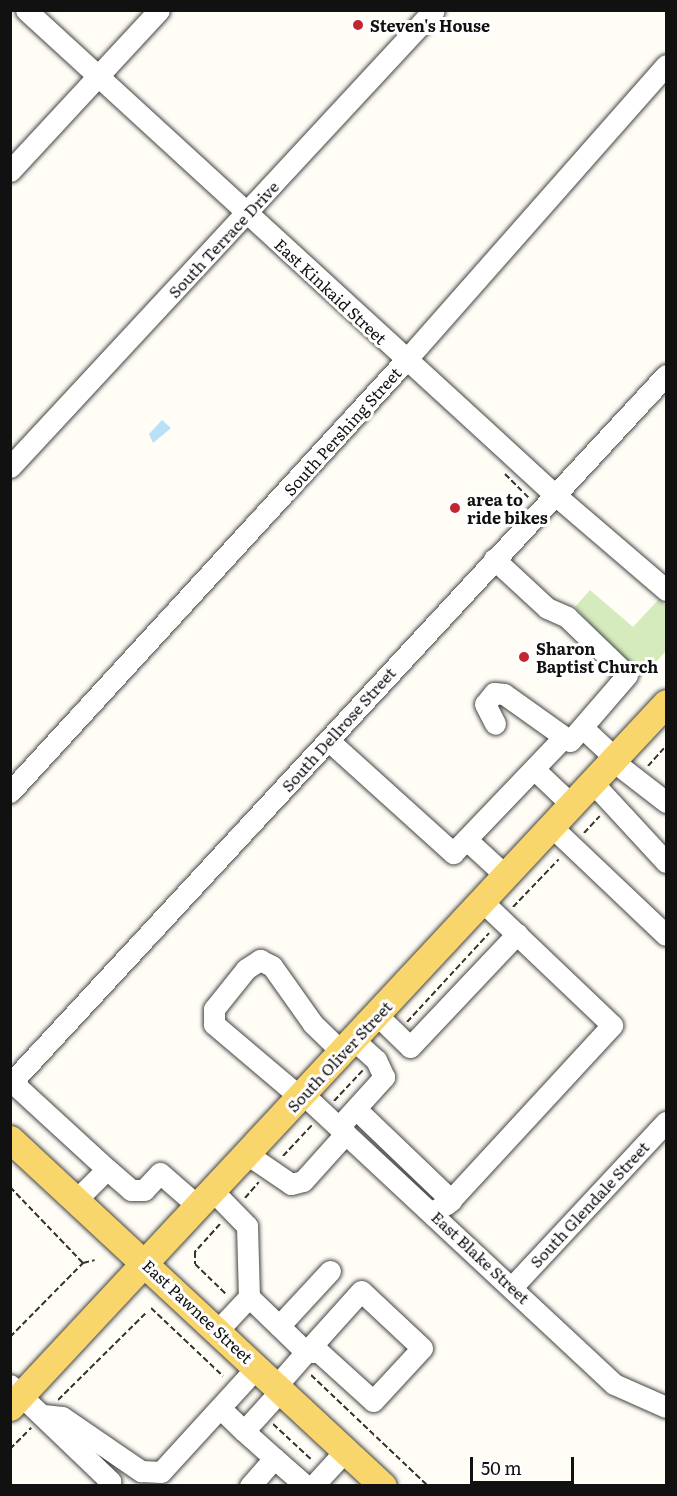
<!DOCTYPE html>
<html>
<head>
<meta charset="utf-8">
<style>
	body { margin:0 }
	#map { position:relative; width:677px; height:1496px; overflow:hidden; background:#fffdf5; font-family:Literata,serif }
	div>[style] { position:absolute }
	.green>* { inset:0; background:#d5ebbd }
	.water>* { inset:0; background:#b9e0f7 }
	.path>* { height:2px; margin-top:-1px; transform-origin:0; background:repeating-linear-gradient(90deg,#333 0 6px,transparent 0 9px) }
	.roads { filter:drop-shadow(0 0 2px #444) drop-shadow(0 0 2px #444) }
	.minor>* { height:21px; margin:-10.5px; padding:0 10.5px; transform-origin:10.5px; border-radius:10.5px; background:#fff }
	.major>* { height:27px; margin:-13.5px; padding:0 13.5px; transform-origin:13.5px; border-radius:13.5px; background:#f9d66b }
	.dots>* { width:16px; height:16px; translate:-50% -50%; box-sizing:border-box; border:3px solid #fff; border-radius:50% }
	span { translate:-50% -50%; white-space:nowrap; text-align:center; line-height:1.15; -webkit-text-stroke:6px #fff; paint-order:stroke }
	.poi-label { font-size:16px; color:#111; font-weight:700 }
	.left { translate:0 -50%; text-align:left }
	.street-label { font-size:16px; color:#111 }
	.frame { position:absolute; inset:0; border:12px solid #111; pointer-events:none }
	.scale { position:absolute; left:470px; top:1457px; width:104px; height:27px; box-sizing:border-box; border:3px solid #111; border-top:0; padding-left:8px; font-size:18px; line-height:21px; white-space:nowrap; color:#111; -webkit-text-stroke:4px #fff; paint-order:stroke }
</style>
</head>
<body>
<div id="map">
	<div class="green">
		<div style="clip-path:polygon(590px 590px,633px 627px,659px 599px,666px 606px,666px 651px,641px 678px,575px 607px)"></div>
	</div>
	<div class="water">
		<div style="clip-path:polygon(162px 420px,171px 428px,153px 443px,149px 434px)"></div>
	</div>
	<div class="path">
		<div style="left:505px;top:474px;width:33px;rotate:45deg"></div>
		<div style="left:648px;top:766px;width:27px;rotate:-48deg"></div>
		<div style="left:584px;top:833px;width:23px;rotate:-47deg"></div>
		<div style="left:513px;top:907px;width:66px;rotate:-46.2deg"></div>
		<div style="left:407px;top:1022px;width:121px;rotate:-47.3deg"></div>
		<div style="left:334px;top:1101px;width:42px;rotate:-46.9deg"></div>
		<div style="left:283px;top:1156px;width:42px;rotate:-46.9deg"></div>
		<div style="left:10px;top:1187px;width:105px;rotate:46.2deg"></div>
		<div style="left:245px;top:1198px;width:21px;rotate:-49deg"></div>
		<div style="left:220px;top:1224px;width:38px;rotate:132deg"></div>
		<div style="left:195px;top:1252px;width:12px;rotate:90deg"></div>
		<div style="left:195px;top:1264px;width:43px;rotate:44.1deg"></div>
		<div style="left:151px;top:1308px;width:99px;rotate:43.4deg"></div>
		<div style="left:10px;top:1337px;width:104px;rotate:-45.4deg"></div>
		<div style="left:83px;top:1263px;width:12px;rotate:-14deg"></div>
		<div style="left:311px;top:1375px;width:161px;rotate:43.5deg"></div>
		<div style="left:58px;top:1400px;width:125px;rotate:-44.7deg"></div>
		<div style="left:273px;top:1424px;width:54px;rotate:42.8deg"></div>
		<div style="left:10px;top:1449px;width:30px;rotate:-45deg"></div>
	</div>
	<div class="roads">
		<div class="minor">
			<div style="left:26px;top:10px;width:715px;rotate:42.51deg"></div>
			<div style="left:553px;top:493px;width:149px;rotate:40.6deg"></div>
			<div style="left:10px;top:171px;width:219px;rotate:-47.2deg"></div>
			<div style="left:10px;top:467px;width:623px;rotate:-47.15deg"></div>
			<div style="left:494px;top:559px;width:72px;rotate:42.8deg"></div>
			<div style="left:547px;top:608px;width:22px;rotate:24deg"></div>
			<div style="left:567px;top:617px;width:83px;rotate:44deg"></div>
			<div style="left:627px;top:675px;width:87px;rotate:130.8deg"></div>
			<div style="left:570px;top:741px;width:81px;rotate:-144.5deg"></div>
			<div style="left:504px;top:694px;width:10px;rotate:-174deg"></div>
			<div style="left:494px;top:693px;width:14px;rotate:129deg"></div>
			<div style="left:485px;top:704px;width:22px;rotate:63deg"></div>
			<div style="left:583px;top:728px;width:44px;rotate:43.2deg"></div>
			<div style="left:328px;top:740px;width:169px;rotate:42.1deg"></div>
			<div style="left:453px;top:853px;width:156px;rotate:-46.3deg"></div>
			<div style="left:613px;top:761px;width:67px;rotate:37.7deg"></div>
			<div style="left:534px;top:769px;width:52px;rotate:43.5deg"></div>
			<div style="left:593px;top:783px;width:108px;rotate:47.3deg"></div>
			<div style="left:10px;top:792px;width:586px;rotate:-47.49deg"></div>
			<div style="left:406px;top:360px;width:393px;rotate:-48.6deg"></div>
			<div style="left:552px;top:827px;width:157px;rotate:43.5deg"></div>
			<div style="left:468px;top:841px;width:52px;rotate:42.6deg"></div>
			<div style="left:377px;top:1015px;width:46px;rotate:44.1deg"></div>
			<div style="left:410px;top:1047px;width:156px;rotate:-46.6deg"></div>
			<div style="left:12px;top:1082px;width:129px;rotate:42.5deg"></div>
			<div style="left:10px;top:1084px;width:966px;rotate:-47.22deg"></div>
			<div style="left:303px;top:1094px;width:425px;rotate:43deg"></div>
			<div style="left:614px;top:1384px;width:57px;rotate:23.9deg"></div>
			<div style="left:300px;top:1097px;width:113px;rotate:-139.7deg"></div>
			<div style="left:214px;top:1024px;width:15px;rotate:-90deg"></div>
			<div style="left:214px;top:1009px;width:51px;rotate:-51.3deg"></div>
			<div style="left:246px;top:969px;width:17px;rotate:-33deg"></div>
			<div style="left:260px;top:960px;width:13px;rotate:27deg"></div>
			<div style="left:272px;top:966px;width:71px;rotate:54.7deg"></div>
			<div style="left:313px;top:1024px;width:40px;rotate:44deg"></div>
			<div style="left:356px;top:1109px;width:132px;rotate:43.8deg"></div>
			<div style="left:346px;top:1119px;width:57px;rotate:-47.9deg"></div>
			<div style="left:384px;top:1077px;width:19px;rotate:-115deg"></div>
			<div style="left:376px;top:1060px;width:30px;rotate:-138deg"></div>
			<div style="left:247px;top:1154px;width:53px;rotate:34.3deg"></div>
			<div style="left:291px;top:1184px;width:12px;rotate:-14deg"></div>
			<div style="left:303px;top:1181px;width:64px;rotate:-48.1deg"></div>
			<div style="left:213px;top:1191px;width:49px;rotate:45.8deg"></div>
			<div style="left:247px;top:1226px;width:71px;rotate:88.4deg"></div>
			<div style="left:249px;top:1297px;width:79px;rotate:44deg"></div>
			<div style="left:306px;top:1352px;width:13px"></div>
			<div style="left:319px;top:1352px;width:73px;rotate:42.2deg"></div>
			<div style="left:373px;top:1401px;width:72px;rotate:-47.2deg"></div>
			<div style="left:422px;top:1348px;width:83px;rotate:-136.9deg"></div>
			<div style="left:361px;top:1291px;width:82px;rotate:132deg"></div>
			<div style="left:306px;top:1352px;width:44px;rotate:131.3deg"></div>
			<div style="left:77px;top:1199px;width:42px;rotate:-45deg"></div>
			<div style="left:107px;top:1169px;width:32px;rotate:41deg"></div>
			<div style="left:131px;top:1190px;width:13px"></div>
			<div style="left:144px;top:1190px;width:23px;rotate:-47deg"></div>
			<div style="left:160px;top:1173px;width:52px;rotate:41.1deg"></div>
			<div style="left:432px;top:1212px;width:18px;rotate:-29deg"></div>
			<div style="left:448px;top:1203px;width:242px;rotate:-47.3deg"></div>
			<div style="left:612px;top:1025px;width:180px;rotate:-136.4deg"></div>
			<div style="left:512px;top:1287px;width:226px;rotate:-47deg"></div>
			<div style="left:279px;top:1326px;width:75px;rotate:-47.2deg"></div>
			<div style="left:218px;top:1330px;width:45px;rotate:-46.8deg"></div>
			<div style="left:10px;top:1385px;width:139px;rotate:43.8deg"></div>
			<div style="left:110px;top:1481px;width:6px;rotate:121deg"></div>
			<div style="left:220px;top:1408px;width:33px;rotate:44deg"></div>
			<div style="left:244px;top:1431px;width:55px;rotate:-47.9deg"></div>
			<div style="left:43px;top:1415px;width:19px;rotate:6deg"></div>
			<div style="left:62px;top:1417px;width:96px;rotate:34.4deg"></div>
			<div style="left:141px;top:1471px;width:20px;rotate:3deg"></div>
			<div style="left:161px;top:1472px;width:142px;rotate:-47.6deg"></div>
			<div style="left:244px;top:1431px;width:40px;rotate:42deg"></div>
			<div style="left:250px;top:1486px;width:37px;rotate:-49deg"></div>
			<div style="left:274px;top:1458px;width:43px;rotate:41.2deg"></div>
			<div style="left:313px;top:1486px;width:49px;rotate:-47.5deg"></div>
		</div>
		<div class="major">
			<div style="left:10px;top:1139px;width:509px;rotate:42.93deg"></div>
			<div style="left:10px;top:1407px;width:962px;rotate:-47.02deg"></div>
		</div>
	</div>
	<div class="dots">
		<div style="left:358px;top:25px;background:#c4262e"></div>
		<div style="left:455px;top:508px;background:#c4262e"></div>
		<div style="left:524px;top:657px;background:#c4262e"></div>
	</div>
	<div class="poi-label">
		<span class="left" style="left:370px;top:25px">Steven's House</span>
		<span class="left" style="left:467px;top:508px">area to<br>ride bikes</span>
		<span class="left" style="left:536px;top:657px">Sharon<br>Baptist Church</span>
	</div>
	<div class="street-label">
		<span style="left:223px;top:239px;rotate:-47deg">South Terrace Drive</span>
		<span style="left:331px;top:291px;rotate:43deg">East Kinkaid Street</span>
		<span style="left:342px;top:431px;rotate:-48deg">South Pershing Street</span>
		<span style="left:338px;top:729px;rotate:-48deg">South Dellrose Street</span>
		<span style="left:339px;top:1056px;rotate:-47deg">South Oliver Street</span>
		<span style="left:589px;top:1204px;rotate:-47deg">South Glendale Street</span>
		<span style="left:481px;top:1257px;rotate:43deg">East Blake Street</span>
		<span style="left:198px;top:1311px;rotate:43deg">East Pawnee Street</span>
	</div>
	<div class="frame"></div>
	<div class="scale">50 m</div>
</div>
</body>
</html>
